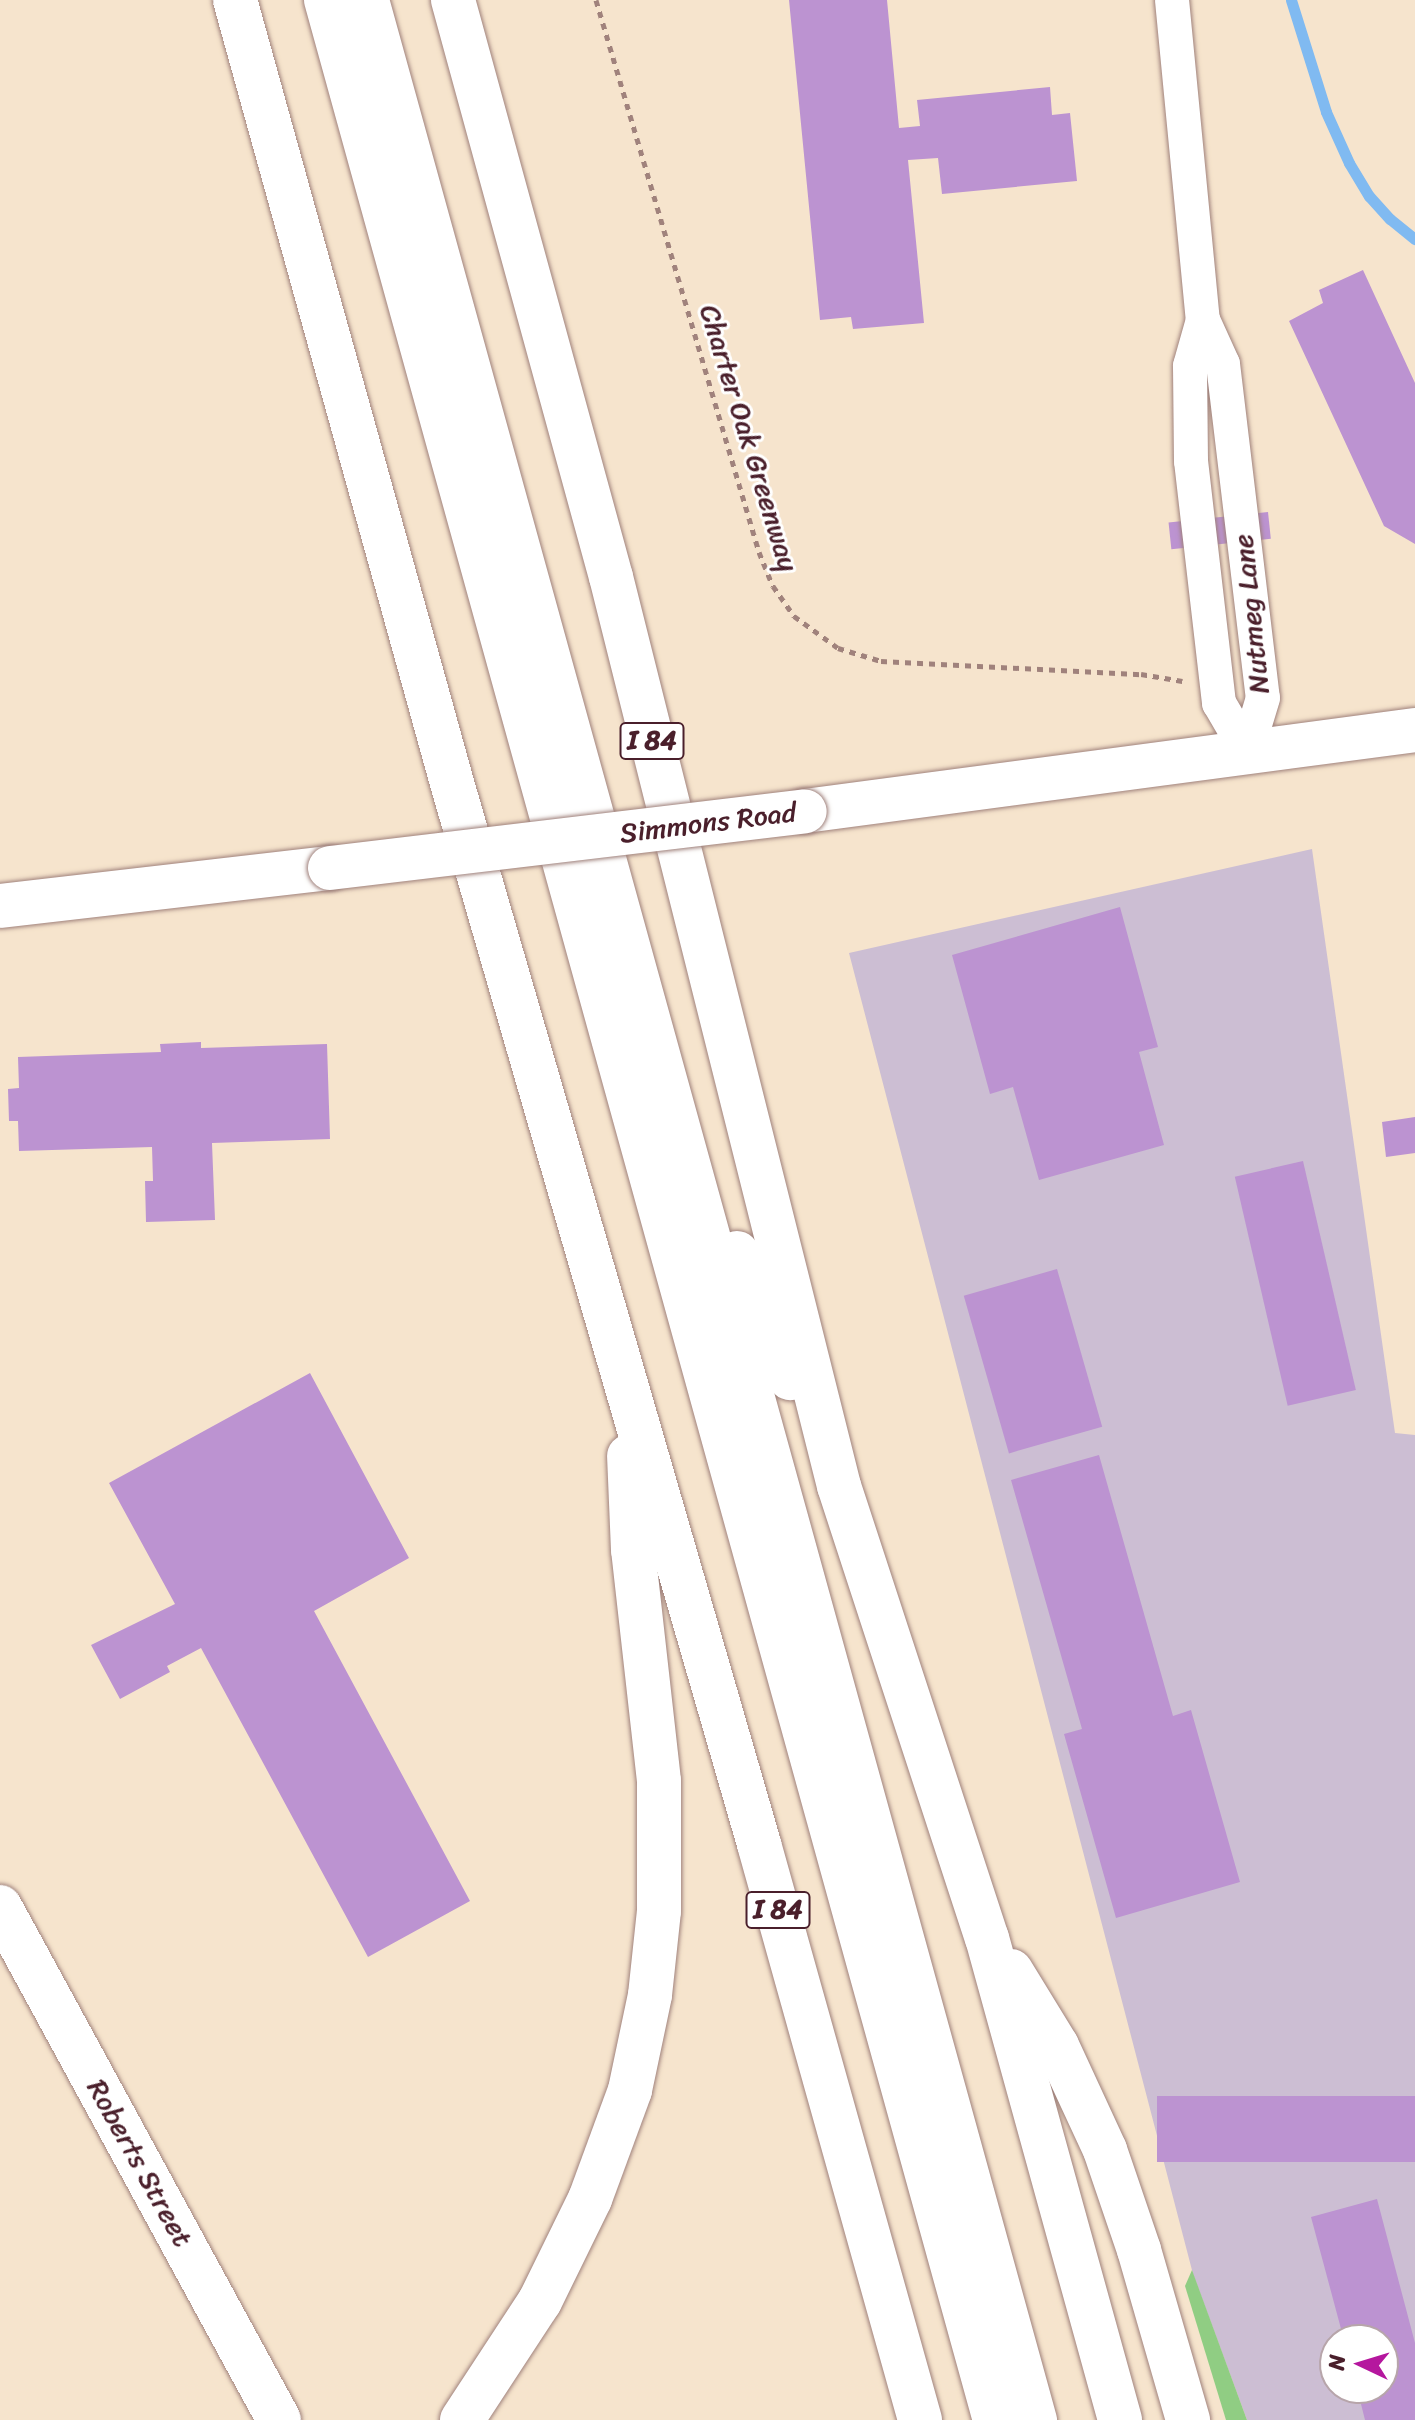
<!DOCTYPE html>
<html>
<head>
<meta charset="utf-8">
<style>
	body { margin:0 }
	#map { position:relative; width:1415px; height:2420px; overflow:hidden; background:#f6e4cd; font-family:Sriracha,sans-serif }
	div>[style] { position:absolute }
	.industrial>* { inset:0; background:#ccbed3 }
	.green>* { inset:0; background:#90cd83 }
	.stream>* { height:11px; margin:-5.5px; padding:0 5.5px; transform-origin:5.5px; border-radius:5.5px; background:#80baf1 }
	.building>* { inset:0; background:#bc93d1; transform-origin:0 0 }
	.path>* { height:5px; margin-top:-2.5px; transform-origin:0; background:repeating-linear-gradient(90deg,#a0827c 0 6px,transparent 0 12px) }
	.roads { filter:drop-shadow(0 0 2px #a0827c) drop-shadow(0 0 2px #a0827c) }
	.street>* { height:34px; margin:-17px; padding:0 17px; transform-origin:17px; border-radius:17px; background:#fff }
	.secondary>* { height:44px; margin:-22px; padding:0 22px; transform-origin:22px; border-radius:22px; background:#fff }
	.highway>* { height:44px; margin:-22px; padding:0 22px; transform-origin:22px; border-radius:22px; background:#fff }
	.bridges { filter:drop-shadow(0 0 2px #a0827c) drop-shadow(0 0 2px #a0827c) }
	.secondary-bridge>* { height:44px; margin:-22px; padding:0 22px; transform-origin:22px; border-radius:22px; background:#fff }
	span { translate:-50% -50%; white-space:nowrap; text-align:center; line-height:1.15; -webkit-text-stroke:6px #fff; paint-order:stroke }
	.shield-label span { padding:2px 6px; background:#fff; border:2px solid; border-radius:6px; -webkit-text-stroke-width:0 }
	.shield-label { font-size:26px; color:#4a1f2b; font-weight:700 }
	.street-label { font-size:28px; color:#4a1f2b }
	.north { position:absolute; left:1319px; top:2324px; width:80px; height:80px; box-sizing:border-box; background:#fff; border:2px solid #b7a5aa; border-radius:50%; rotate:274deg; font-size:22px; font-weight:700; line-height:32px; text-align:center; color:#4a1f2b }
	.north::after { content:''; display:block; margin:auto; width:28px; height:36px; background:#b5179e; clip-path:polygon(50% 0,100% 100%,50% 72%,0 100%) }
</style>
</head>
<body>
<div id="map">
	<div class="industrial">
		<div style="clip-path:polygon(evenodd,1312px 849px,1395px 1433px,1415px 1435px,1415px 2420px,1247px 2420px,1193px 2274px,849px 953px,1312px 849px,1335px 2340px,1383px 2340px,1383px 2388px,1335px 2388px,1335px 2340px)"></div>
	</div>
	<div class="green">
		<div style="clip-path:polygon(1192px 2270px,1247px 2420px,1226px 2420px,1185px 2286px)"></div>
	</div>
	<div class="stream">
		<div style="left:1291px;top:0;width:117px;rotate:72.6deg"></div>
		<div style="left:1326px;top:112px;width:56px;rotate:65.7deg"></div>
		<div style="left:1349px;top:163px;width:39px;rotate:59deg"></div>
		<div style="left:1369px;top:196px;width:31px;rotate:48deg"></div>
		<div style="left:1390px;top:219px;width:32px;rotate:39deg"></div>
	</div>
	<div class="building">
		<div style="clip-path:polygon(789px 0,887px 0,899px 128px,920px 126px,917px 100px,1050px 87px,1052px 115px,1070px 113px,1077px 181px,942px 194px,938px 158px,908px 160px,924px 323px,853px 329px,851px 317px,820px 320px)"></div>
		<div style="clip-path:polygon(1363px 270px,1415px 383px,1415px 544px,1384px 526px,1289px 321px,1323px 303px,1319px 290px)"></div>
		<div style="left:1268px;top:512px;width:27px;height:100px;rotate:84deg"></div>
		<div style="clip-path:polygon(1120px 907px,1158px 1047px,1139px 1052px,1164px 1145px,1039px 1180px,1013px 1087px,990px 1094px,952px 955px)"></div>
		<div style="clip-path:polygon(201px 1042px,201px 1048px,327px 1044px,330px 1139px,212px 1143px,215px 1220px,146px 1222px,145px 1181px,153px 1181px,152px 1147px,19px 1151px,18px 1121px,9px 1121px,8px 1089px,19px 1088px,18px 1057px,161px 1052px,160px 1044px)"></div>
		<div style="clip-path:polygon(1415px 1117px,1415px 1153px,1386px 1157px,1382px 1122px)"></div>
		<div style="left:1303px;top:1161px;width:235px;height:70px;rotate:77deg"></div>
		<div style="left:1057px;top:1269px;width:164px;height:97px;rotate:74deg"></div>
		<div style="clip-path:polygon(310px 1373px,409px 1558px,314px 1611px,470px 1901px,368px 1957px,201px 1648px,167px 1666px,170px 1672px,120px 1699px,91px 1645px,175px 1604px,109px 1483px)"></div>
		<div style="clip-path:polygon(1099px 1455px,1173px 1716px,1191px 1710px,1240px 1882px,1116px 1918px,1064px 1734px,1082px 1729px,1011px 1480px)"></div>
		<div style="left:1415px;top:2096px;width:66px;height:258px;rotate:90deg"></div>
		<div style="clip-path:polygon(1377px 2199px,1415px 2343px,1415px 2420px,1365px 2420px,1357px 2388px,1383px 2388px,1383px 2340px,1344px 2340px,1311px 2217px)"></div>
	</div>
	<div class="path">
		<div style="left:596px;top:0;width:576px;rotate:73.55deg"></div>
		<div style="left:759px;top:552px;width:37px;rotate:68deg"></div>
		<div style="left:773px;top:586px;width:37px;rotate:55deg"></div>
		<div style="left:794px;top:616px;width:54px;rotate:36deg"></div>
		<div style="left:838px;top:648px;width:45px;rotate:16.8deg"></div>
		<div style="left:881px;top:661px;width:260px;rotate:2.9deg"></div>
		<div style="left:1141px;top:674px;width:42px;rotate:9.7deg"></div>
	</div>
	<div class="roads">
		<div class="street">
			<div style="left:1172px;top:0;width:321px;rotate:84.5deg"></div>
			<div style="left:1203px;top:320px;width:48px;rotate:65.6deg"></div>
			<div style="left:1223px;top:364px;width:336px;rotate:83.2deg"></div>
			<div style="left:1263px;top:698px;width:55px;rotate:106.8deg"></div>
			<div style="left:1203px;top:320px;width:48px;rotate:105.8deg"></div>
			<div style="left:1190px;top:366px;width:95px;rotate:89.4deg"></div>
			<div style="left:1191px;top:461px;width:244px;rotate:83.4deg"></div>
			<div style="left:1219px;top:703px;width:56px;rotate:59.7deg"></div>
		</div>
		<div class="secondary">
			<div style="left:805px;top:811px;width:615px;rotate:-7.56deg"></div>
			<div style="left:0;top:906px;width:332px;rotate:-6.6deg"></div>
			<div style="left:0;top:1907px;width:584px;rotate:61.46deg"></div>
		</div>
		<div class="highway">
			<div style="left:235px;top:0;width:813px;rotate:74.51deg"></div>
			<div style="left:452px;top:783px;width:1105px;rotate:73.86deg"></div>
			<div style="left:759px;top:1844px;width:598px;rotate:74.38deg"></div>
			<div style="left:326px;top:0;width:2511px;rotate:74.55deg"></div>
			<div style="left:367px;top:0;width:2511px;rotate:74.57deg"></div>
			<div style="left:453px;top:0;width:598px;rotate:74.69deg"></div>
			<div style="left:611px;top:577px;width:937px;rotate:75.92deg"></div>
			<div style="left:839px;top:1486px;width:476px;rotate:71.9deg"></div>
			<div style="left:987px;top:1938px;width:500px;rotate:74.57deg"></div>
			<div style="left:737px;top:1253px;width:136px;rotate:67deg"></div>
			<div style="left:1011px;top:1971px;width:88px;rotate:58.5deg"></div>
			<div style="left:1057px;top:2046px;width:115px;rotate:65.2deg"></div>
			<div style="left:1105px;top:2150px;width:106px;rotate:71.2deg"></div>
			<div style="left:1139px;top:2250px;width:177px;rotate:73.9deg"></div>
			<div style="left:462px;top:2420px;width:142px;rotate:-56.8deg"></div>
			<div style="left:540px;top:2301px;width:114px;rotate:-63.9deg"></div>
			<div style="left:590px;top:2199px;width:116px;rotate:-69.8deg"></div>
			<div style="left:630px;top:2090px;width:97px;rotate:-78.1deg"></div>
			<div style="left:650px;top:1995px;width:84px;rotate:-83.9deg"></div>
			<div style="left:659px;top:1911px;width:130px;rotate:-90deg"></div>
			<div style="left:659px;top:1781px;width:232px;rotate:-96.4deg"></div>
			<div style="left:633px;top:1550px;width:94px;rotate:-92.4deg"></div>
		</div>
	</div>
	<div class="bridges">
		<div class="secondary-bridge">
			<div style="left:330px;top:868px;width:478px;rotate:-6.8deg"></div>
		</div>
	</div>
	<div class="shield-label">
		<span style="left:652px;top:741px">I 84</span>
		<span style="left:778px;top:1910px">I 84</span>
	</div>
	<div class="street-label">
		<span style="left:749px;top:438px;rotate:73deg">Charter Oak Greenway</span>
		<span style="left:1251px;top:614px;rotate:-96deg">Nutmeg Lane</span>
		<span style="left:708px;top:823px;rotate:-7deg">Simmons Road</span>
		<span style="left:140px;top:2163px;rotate:61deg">Roberts Street</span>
	</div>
	<div class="north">N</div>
</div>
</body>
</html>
